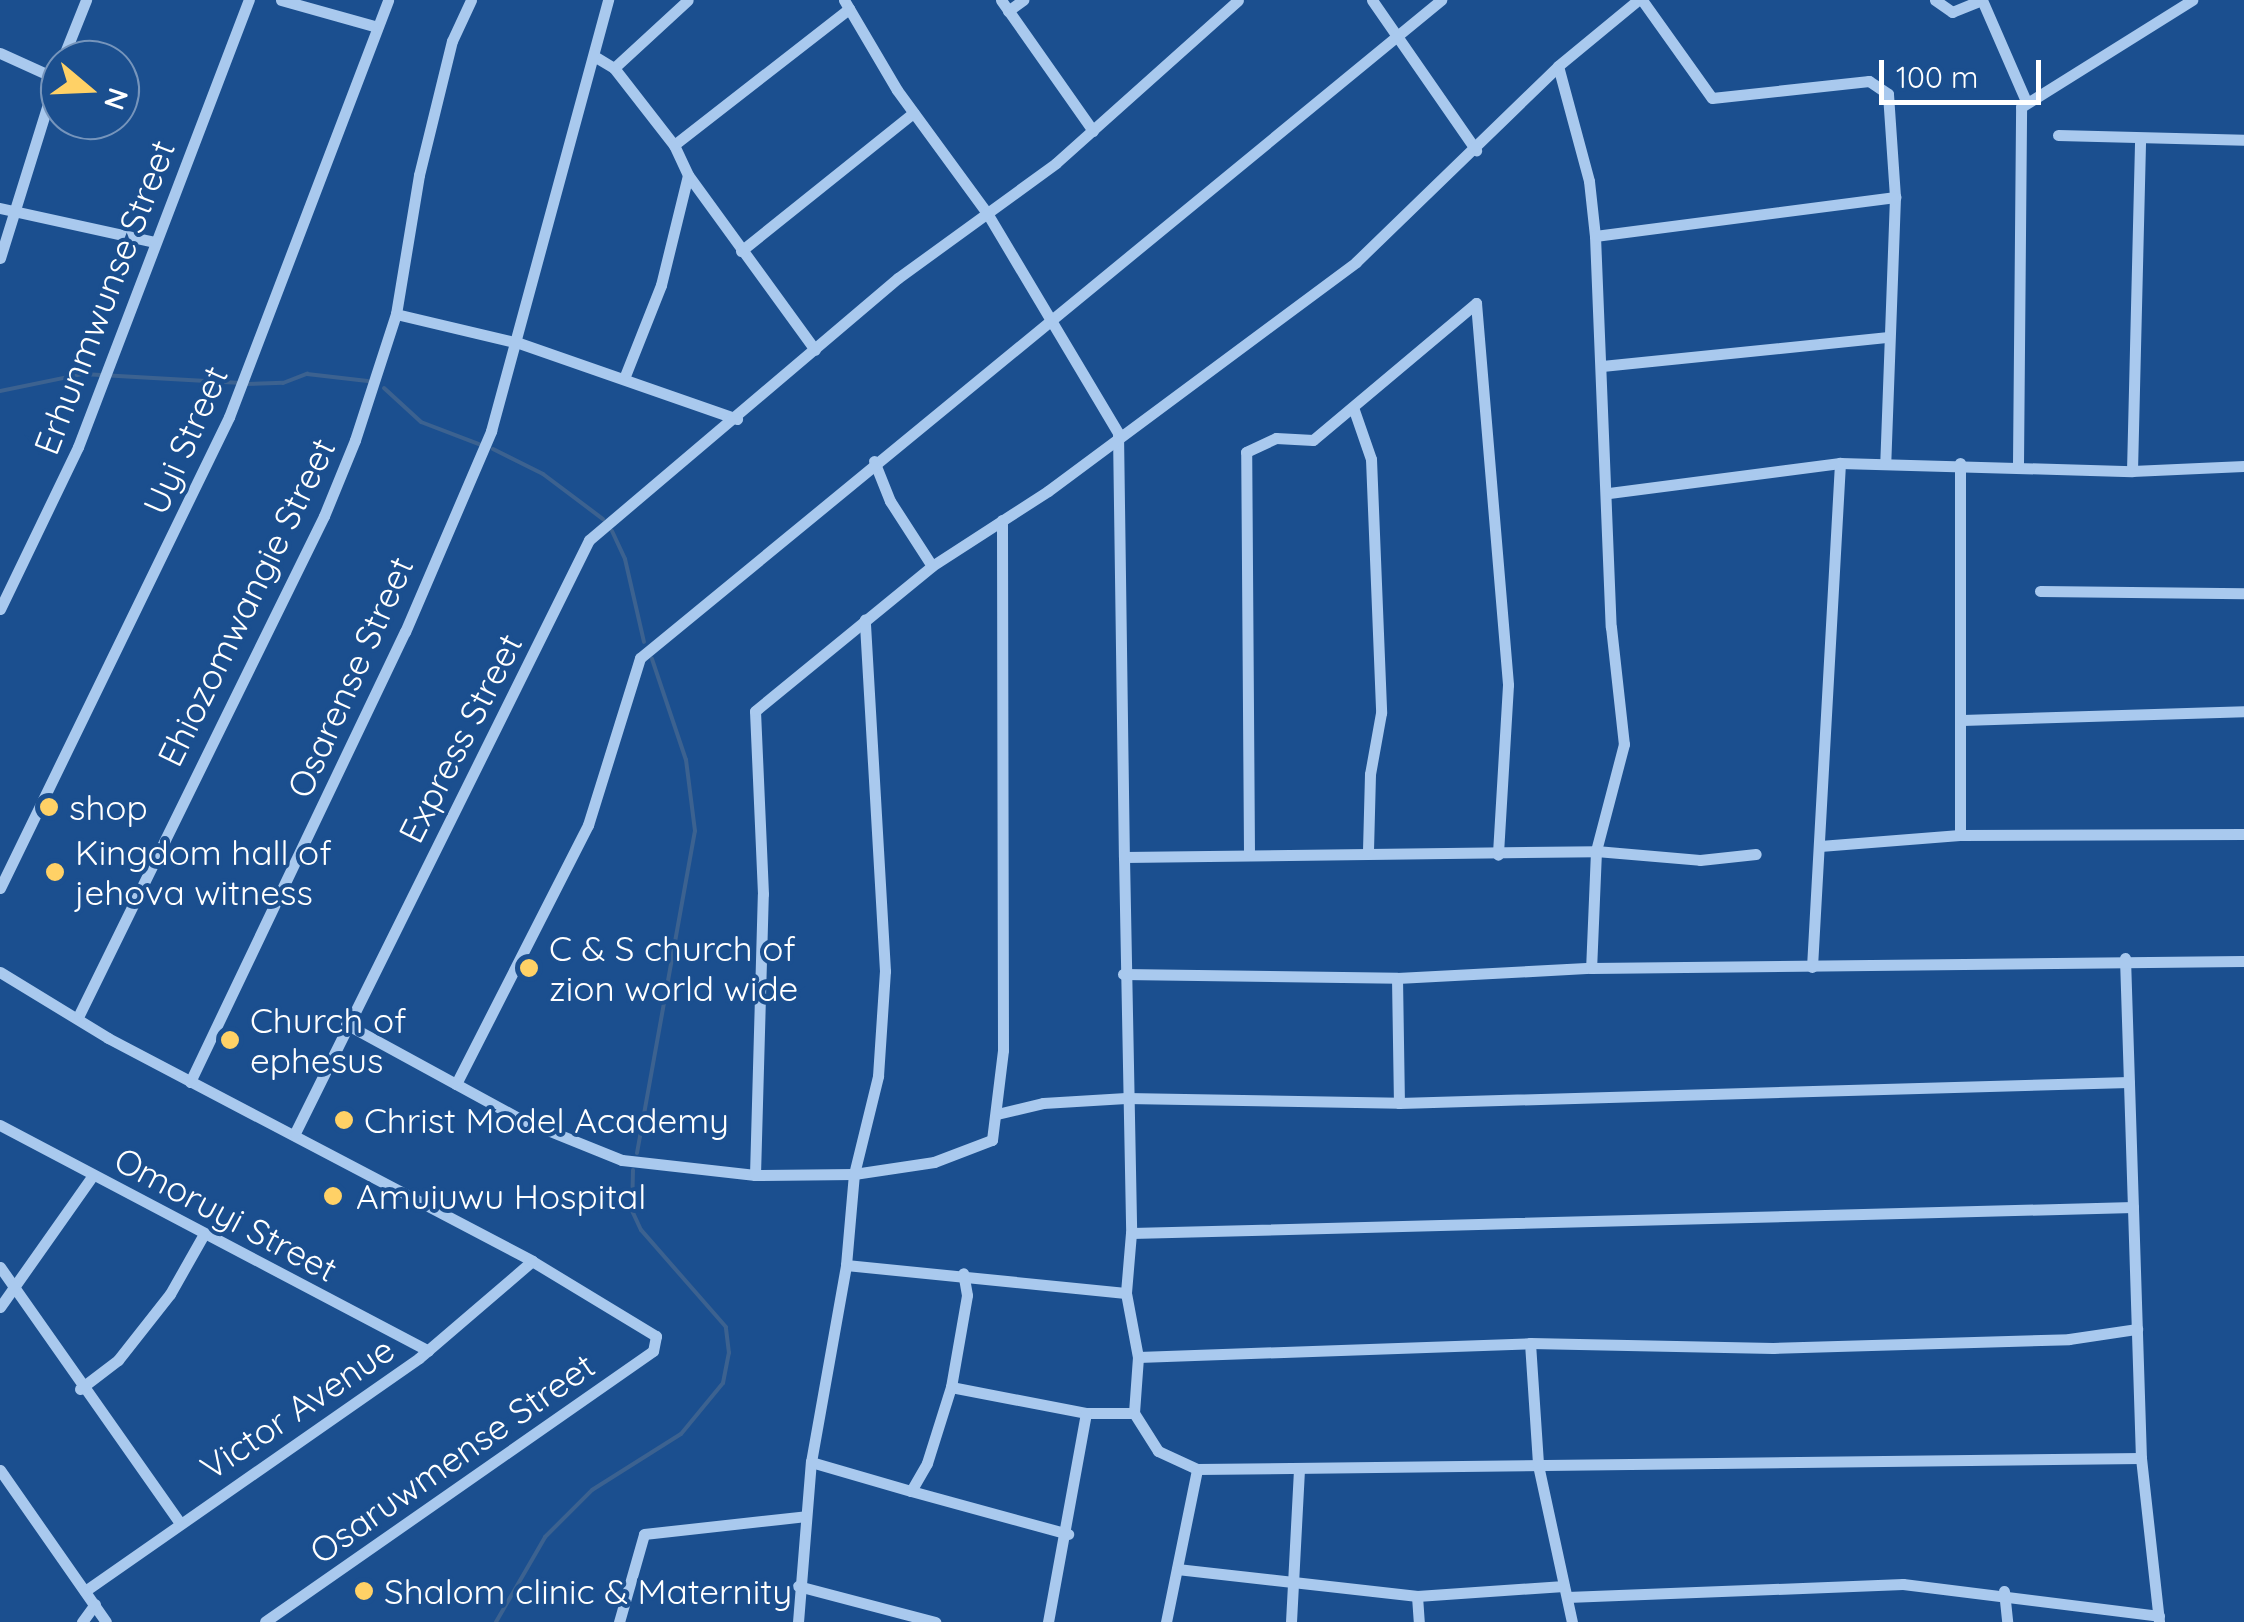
<!DOCTYPE html>
<html>
<head>
<meta charset="utf-8">
<style>
	body { margin:0 }
	#map { position:relative; width:2244px; height:1622px; overflow:hidden; background:#1b4f8f; font-family:Quicksand,sans-serif }
	div>[style] { position:absolute }
	.stream>* { height:4px; margin:-2px; padding:0 2px; transform-origin:2px; border-radius:2px; background:#3c6290 }
	.minor>* { height:11px; margin:-5.5px; padding:0 5.5px; transform-origin:5.5px; border-radius:5.5px; background:#a9c9ee }
	.dots>* { width:28px; height:28px; translate:-50% -50%; box-sizing:border-box; border:5px solid #1b4f8f; border-radius:50% }
	span { translate:-50% -50%; white-space:nowrap; text-align:center; line-height:1.15; -webkit-text-stroke:8px #1b4f8f; paint-order:stroke }
	.street-label { font-size:35px; color:#fff }
	.poi-label { font-size:35px; color:#fff }
	.left { translate:0 -50%; text-align:left }
	.north { position:absolute; left:40px; top:40px; width:100px; height:100px; box-sizing:border-box; background:#1b4f8f; border:2px solid #7695bc; border-radius:50%; rotate:109deg; font-size:28px; font-weight:700; line-height:40px; text-align:center; color:#fff }
	.north::after { content:''; display:block; margin:auto; width:35px; height:45px; background:#ffd166; clip-path:polygon(50% 0,100% 100%,50% 72%,0 100%) }
	.scale { position:absolute; left:1879px; top:60px; width:162px; height:45px; box-sizing:border-box; border:5px solid #fff; border-top:0; padding-left:12px; font-size:30px; line-height:35px; white-space:nowrap; color:#fff; -webkit-text-stroke:8px #1b4f8f; paint-order:stroke }
</style>
</head>
<body>
<div id="map">
	<div class="stream">
		<div style="left:246px;top:384px;width:37px;rotate:-2deg"></div>
		<div style="left:283px;top:383px;width:26px;rotate:-21deg"></div>
		<div style="left:307px;top:374px;width:61px;rotate:6.5deg"></div>
		<div style="left:384px;top:388px;width:50px;rotate:42.6deg"></div>
		<div style="left:421px;top:422px;width:62px;rotate:20.8deg"></div>
		<div style="left:0;top:391px;width:85px;rotate:-11.6deg"></div>
		<div style="left:83px;top:374px;width:154px;rotate:3.3deg"></div>
		<div style="left:493px;top:449px;width:56px;rotate:26.6deg"></div>
		<div style="left:543px;top:474px;width:75px;rotate:36.9deg"></div>
		<div style="left:612px;top:531px;width:31px;rotate:65deg"></div>
		<div style="left:625px;top:559px;width:85px;rotate:77.1deg"></div>
		<div style="left:637px;top:1153px;width:327px;rotate:-79.8deg"></div>
		<div style="left:695px;top:831px;width:72px;rotate:-97.2deg"></div>
		<div style="left:686px;top:760px;width:107px;rotate:-108.6deg"></div>
		<div style="left:496px;top:1622px;width:98px;rotate:-60deg"></div>
		<div style="left:545px;top:1537px;width:66px;rotate:-45deg"></div>
		<div style="left:592px;top:1490px;width:105px;rotate:-32.2deg"></div>
		<div style="left:681px;top:1434px;width:66px;rotate:-50.5deg"></div>
		<div style="left:723px;top:1383px;width:31px;rotate:-79deg"></div>
		<div style="left:729px;top:1353px;width:26px;rotate:-97deg"></div>
		<div style="left:726px;top:1327px;width:129px;rotate:-131.2deg"></div>
		<div style="left:641px;top:1230px;width:21px;rotate:-115deg"></div>
		<div style="left:632px;top:1211px;width:41px;rotate:-88.6deg"></div>
	</div>
	<div class="minor">
		<div style="left:281px;top:0;width:97px;rotate:15.6deg"></div>
		<div style="left:844px;top:0;width:104px;rotate:59.5deg"></div>
		<div style="left:897px;top:90px;width:152px;rotate:53.8deg"></div>
		<div style="left:987px;top:213px;width:256px;rotate:59.2deg"></div>
		<div style="left:1118px;top:433px;width:424px;rotate:89.2deg"></div>
		<div style="left:1124px;top:857px;width:472px;rotate:-0.7deg"></div>
		<div style="left:1596px;top:851px;width:104px;rotate:4.9deg"></div>
		<div style="left:1700px;top:860px;width:56px;rotate:-6.1deg"></div>
		<div style="left:1001px;top:0;width:160px;rotate:54.9deg"></div>
		<div style="left:1372px;top:0;width:183px;rotate:55.3deg"></div>
		<div style="left:1642px;top:0;width:120px;rotate:54.5deg"></div>
		<div style="left:1712px;top:98px;width:158px;rotate:-6.2deg"></div>
		<div style="left:1869px;top:81px;width:23px;rotate:34deg"></div>
		<div style="left:1888px;top:94px;width:103px;rotate:86.1deg"></div>
		<div style="left:1895px;top:197px;width:267px;rotate:92.1deg"></div>
		<div style="left:1935px;top:0;width:21px;rotate:35deg"></div>
		<div style="left:1952px;top:12px;width:31px;rotate:-22deg"></div>
		<div style="left:1982px;top:0;width:110px;rotate:66.5deg"></div>
		<div style="left:1008px;top:11px;width:19px;rotate:-36deg"></div>
		<div style="left:0;top:53px;width:60px;rotate:24.4deg"></div>
		<div style="left:594px;top:56px;width:23px;rotate:31deg"></div>
		<div style="left:614px;top:68px;width:98px;rotate:52.1deg"></div>
		<div style="left:674px;top:145px;width:33px;rotate:65deg"></div>
		<div style="left:688px;top:175px;width:216px;rotate:54deg"></div>
		<div style="left:62px;top:60px;width:65px;rotate:-68.2deg"></div>
		<div style="left:1558px;top:66px;width:119px;rotate:74.9deg"></div>
		<div style="left:1589px;top:181px;width:55px;rotate:83.8deg"></div>
		<div style="left:1595px;top:236px;width:391px;rotate:87.7deg"></div>
		<div style="left:1611px;top:627px;width:118px;rotate:83.7deg"></div>
		<div style="left:1624px;top:744px;width:111px;rotate:104.7deg"></div>
		<div style="left:1596px;top:851px;width:117px;rotate:92.4deg"></div>
		<div style="left:614px;top:68px;width:100px;rotate:-42.6deg"></div>
		<div style="left:2058px;top:135px;width:186px;rotate:1.5deg"></div>
		<div style="left:674px;top:145px;width:222px;rotate:-37.9deg"></div>
		<div style="left:0;top:208px;width:159px;rotate:12.4deg"></div>
		<div style="left:1595px;top:236px;width:303px;rotate:-7.4deg"></div>
		<div style="left:741px;top:251px;width:221px;rotate:-38.7deg"></div>
		<div style="left:0;top:258px;width:202px;rotate:-72.7deg"></div>
		<div style="left:1476px;top:303px;width:383px;rotate:85.2deg"></div>
		<div style="left:1508px;top:685px;width:170px;rotate:93.4deg"></div>
		<div style="left:396px;top:314px;width:126px;rotate:13.3deg"></div>
		<div style="left:519px;top:343px;width:231px;rotate:19.2deg"></div>
		<div style="left:1602px;top:366px;width:288px;rotate:-5.8deg"></div>
		<div style="left:625px;top:376px;width:98px;rotate:-68.4deg"></div>
		<div style="left:661px;top:285px;width:113px;rotate:-76.2deg"></div>
		<div style="left:1354px;top:410px;width:52px;rotate:70.9deg"></div>
		<div style="left:1371px;top:459px;width:254px;rotate:87.7deg"></div>
		<div style="left:1381px;top:713px;width:62px;rotate:100.2deg"></div>
		<div style="left:1370px;top:774px;width:78px;rotate:91.5deg"></div>
		<div style="left:874px;top:461px;width:43px;rotate:68.2deg"></div>
		<div style="left:890px;top:501px;width:77px;rotate:57.1deg"></div>
		<div style="left:1960px;top:463px;width:372px;rotate:90deg"></div>
		<div style="left:2018px;top:464px;width:357px;rotate:-89.5deg"></div>
		<div style="left:2021px;top:107px;width:202px;rotate:-32deg"></div>
		<div style="left:2132px;top:471px;width:331px;rotate:-88.6deg"></div>
		<div style="left:1609px;top:493px;width:233px;rotate:-7.4deg"></div>
		<div style="left:2040px;top:591px;width:204px;rotate:0.6deg"></div>
		<div style="left:0;top:609px;width:180px;rotate:-64.3deg"></div>
		<div style="left:78px;top:447px;width:479px;rotate:-69.1deg"></div>
		<div style="left:1962px;top:720px;width:282px;rotate:-1.8deg"></div>
		<div style="left:1820px;top:846px;width:140px;rotate:-4.5deg"></div>
		<div style="left:1960px;top:835px;width:284px;rotate:-0.2deg"></div>
		<div style="left:1249px;top:853px;width:401px;rotate:-90.4deg"></div>
		<div style="left:1246px;top:452px;width:33px;rotate:-25deg"></div>
		<div style="left:1276px;top:438px;width:37px;rotate:3deg"></div>
		<div style="left:1313px;top:440px;width:213px;rotate:-40deg"></div>
		<div style="left:1124px;top:857px;width:376px;rotate:88.9deg"></div>
		<div style="left:0;top:888px;width:524px;rotate:-64.07deg"></div>
		<div style="left:229px;top:417px;width:446px;rotate:-69.1deg"></div>
		<div style="left:2125px;top:958px;width:500px;rotate:88.17deg"></div>
		<div style="left:2141px;top:1458px;width:165px;rotate:83.7deg"></div>
		<div style="left:1812px;top:967px;width:505px;rotate:-86.82deg"></div>
		<div style="left:1840px;top:463px;width:292px;rotate:1.6deg"></div>
		<div style="left:2132px;top:471px;width:112px;rotate:-2.6deg"></div>
		<div style="left:0;top:972px;width:127px;rotate:31.4deg"></div>
		<div style="left:108px;top:1038px;width:479px;rotate:27.7deg"></div>
		<div style="left:532px;top:1261px;width:145px;rotate:31.2deg"></div>
		<div style="left:656px;top:1336px;width:15px;rotate:101deg"></div>
		<div style="left:653px;top:1351px;width:473px;rotate:145.1deg"></div>
		<div style="left:1123px;top:974px;width:274px;rotate:0.8deg"></div>
		<div style="left:1397px;top:978px;width:194px;rotate:-3deg"></div>
		<div style="left:1591px;top:968px;width:653px;rotate:-0.61deg"></div>
		<div style="left:1397px;top:978px;width:125px;rotate:89.1deg"></div>
		<div style="left:79px;top:1015px;width:556px;rotate:-63.85deg"></div>
		<div style="left:324px;top:516px;width:82px;rotate:-67.8deg"></div>
		<div style="left:355px;top:440px;width:133px;rotate:-72deg"></div>
		<div style="left:396px;top:314px;width:141px;rotate:-80.6deg"></div>
		<div style="left:419px;top:175px;width:138px;rotate:-76.2deg"></div>
		<div style="left:452px;top:41px;width:45px;rotate:-65.1deg"></div>
		<div style="left:346px;top:1024px;width:198px;rotate:28.6deg"></div>
		<div style="left:520px;top:1119px;width:110px;rotate:21.9deg"></div>
		<div style="left:622px;top:1160px;width:134px;rotate:6.4deg"></div>
		<div style="left:755px;top:1175px;width:99px;rotate:-0.6deg"></div>
		<div style="left:854px;top:1174px;width:81px;rotate:-8.5deg"></div>
		<div style="left:934px;top:1162px;width:62px;rotate:-20.8deg"></div>
		<div style="left:992px;top:1140px;width:91px;rotate:-83deg"></div>
		<div style="left:1003px;top:1050px;width:530px;rotate:-90.11deg"></div>
		<div style="left:190px;top:1082px;width:499px;rotate:-64.5deg"></div>
		<div style="left:405px;top:632px;width:219px;rotate:-66.8deg"></div>
		<div style="left:491px;top:431px;width:447px;rotate:-74.8deg"></div>
		<div style="left:456px;top:1084px;width:291px;rotate:-63deg"></div>
		<div style="left:588px;top:825px;width:175px;rotate:-72.7deg"></div>
		<div style="left:640px;top:658px;width:1037px;rotate:-39.4deg"></div>
		<div style="left:997px;top:1114px;width:47px;rotate:-13.4deg"></div>
		<div style="left:1043px;top:1103px;width:83px;rotate:-3.4deg"></div>
		<div style="left:1126px;top:1098px;width:273px;rotate:1deg"></div>
		<div style="left:1399px;top:1103px;width:730px;rotate:-1.65deg"></div>
		<div style="left:0;top:1125px;width:484px;rotate:27.8deg"></div>
		<div style="left:295px;top:1133px;width:662px;rotate:-63.63deg"></div>
		<div style="left:589px;top:540px;width:405px;rotate:-40.3deg"></div>
		<div style="left:898px;top:278px;width:195px;rotate:-36deg"></div>
		<div style="left:1056px;top:163px;width:244px;rotate:-41.8deg"></div>
		<div style="left:755px;top:1175px;width:281px;rotate:-88.4deg"></div>
		<div style="left:763px;top:894px;width:183px;rotate:-92.5deg"></div>
		<div style="left:755px;top:711px;width:229px;rotate:-39.3deg"></div>
		<div style="left:932px;top:566px;width:138px;rotate:-32.9deg"></div>
		<div style="left:1048px;top:491px;width:384px;rotate:-36.6deg"></div>
		<div style="left:1356px;top:262px;width:281px;rotate:-44.1deg"></div>
		<div style="left:1558px;top:66px;width:104px;rotate:-39.5deg"></div>
		<div style="left:2133px;top:1207px;width:1002px;rotate:178.51deg"></div>
		<div style="left:1131px;top:1233px;width:60px;rotate:94.8deg"></div>
		<div style="left:1126px;top:1293px;width:65px;rotate:79.4deg"></div>
		<div style="left:1138px;top:1357px;width:56px;rotate:94.1deg"></div>
		<div style="left:1134px;top:1413px;width:45px;rotate:57.7deg"></div>
		<div style="left:1158px;top:1451px;width:43px;rotate:24.8deg"></div>
		<div style="left:1197px;top:1469px;width:944px;rotate:-0.67deg"></div>
		<div style="left:846px;top:1265px;width:281px;rotate:5.7deg"></div>
		<div style="left:0;top:1267px;width:312px;rotate:54.9deg"></div>
		<div style="left:0;top:1307px;width:161px;rotate:-54.8deg"></div>
		<div style="left:1530px;top:1343px;width:122px;rotate:86.2deg"></div>
		<div style="left:1538px;top:1465px;width:161px;rotate:77.8deg"></div>
		<div style="left:1138px;top:1357px;width:392px;rotate:-2deg"></div>
		<div style="left:1530px;top:1343px;width:243px;rotate:1.2deg"></div>
		<div style="left:1773px;top:1348px;width:296px;rotate:-1.7deg"></div>
		<div style="left:2069px;top:1339px;width:69px;rotate:-8.4deg"></div>
		<div style="left:951px;top:1387px;width:137px;rotate:10.9deg"></div>
		<div style="left:1086px;top:1413px;width:48px"></div>
		<div style="left:80px;top:1389px;width:48px;rotate:-37.3deg"></div>
		<div style="left:118px;top:1360px;width:84px;rotate:-51.8deg"></div>
		<div style="left:170px;top:1294px;width:69px;rotate:-60.5deg"></div>
		<div style="left:811px;top:1462px;width:104px;rotate:16.2deg"></div>
		<div style="left:911px;top:1491px;width:32px;rotate:-60deg"></div>
		<div style="left:927px;top:1463px;width:80px;rotate:-72.5deg"></div>
		<div style="left:951px;top:1387px;width:93px;rotate:-80.1deg"></div>
		<div style="left:967px;top:1295px;width:22px;rotate:-100deg"></div>
		<div style="left:0;top:1470px;width:185px;rotate:55.1deg"></div>
		<div style="left:911px;top:1491px;width:163px;rotate:15.3deg"></div>
		<div style="left:1177px;top:1569px;width:242px;rotate:6.4deg"></div>
		<div style="left:1417px;top:1596px;width:147px;rotate:-3.9deg"></div>
		<div style="left:798px;top:1586px;width:142px;rotate:14.7deg"></div>
		<div style="left:85px;top:1591px;width:407px;rotate:-34.9deg"></div>
		<div style="left:419px;top:1358px;width:149px;rotate:-40.6deg"></div>
		<div style="left:2004px;top:1591px;width:31px;rotate:84deg"></div>
		<div style="left:1417px;top:1596px;width:26px;rotate:86deg"></div>
		<div style="left:1567px;top:1597px;width:336px;rotate:-2.2deg"></div>
		<div style="left:1903px;top:1584px;width:258px;rotate:7.1deg"></div>
		<div style="left:82px;top:1622px;width:22px;rotate:-54deg"></div>
		<div style="left:619px;top:1622px;width:91px;rotate:-74.1deg"></div>
		<div style="left:644px;top:1534px;width:163px;rotate:-6.3deg"></div>
		<div style="left:798px;top:1622px;width:161px;rotate:-85.4deg"></div>
		<div style="left:811px;top:1462px;width:200px;rotate:-79.9deg"></div>
		<div style="left:846px;top:1265px;width:91px;rotate:-85deg"></div>
		<div style="left:854px;top:1174px;width:101px;rotate:-76.2deg"></div>
		<div style="left:878px;top:1076px;width:105px;rotate:-86.2deg"></div>
		<div style="left:885px;top:971px;width:352px;rotate:-93.3deg"></div>
		<div style="left:1048px;top:1622px;width:212px;rotate:-79.7deg"></div>
		<div style="left:1166px;top:1622px;width:156px;rotate:-78.5deg"></div>
		<div style="left:1291px;top:1622px;width:151px;rotate:-87deg"></div>
	</div>
	<div class="dots">
		<div style="left:49px;top:807px;background:#ffd166"></div>
		<div style="left:55px;top:872px;background:#ffd166"></div>
		<div style="left:529px;top:968px;background:#ffd166"></div>
		<div style="left:230px;top:1040px;background:#ffd166"></div>
		<div style="left:344px;top:1120px;background:#ffd166"></div>
		<div style="left:333px;top:1196px;background:#ffd166"></div>
		<div style="left:364px;top:1591px;background:#ffd166"></div>
	</div>
	<div class="street-label">
		<span style="left:104px;top:297px;rotate:-69deg">Erhunmwunse Street</span>
		<span style="left:185px;top:440px;rotate:-66deg">Uyi Street</span>
		<span style="left:246px;top:602px;rotate:-64deg">Ehiozomwangie Street</span>
		<span style="left:350px;top:677px;rotate:-66deg">Osarense Street</span>
		<span style="left:460px;top:738px;rotate:-63deg">Express Street</span>
		<span style="left:226px;top:1214px;rotate:28deg">Omoruyi Street</span>
		<span style="left:297px;top:1408px;rotate:-34deg">Victor Avenue</span>
		<span style="left:452px;top:1458px;rotate:-35deg">Osaruwmense Street</span>
	</div>
	<div class="poi-label">
		<span class="left" style="left:69px;top:807px">shop</span>
		<span class="left" style="left:75px;top:872px">Kingdom hall of<br>jehova witness</span>
		<span class="left" style="left:549px;top:968px">C &amp; S church of<br>zion world wide</span>
		<span class="left" style="left:250px;top:1040px">Church of<br>ephesus</span>
		<span class="left" style="left:364px;top:1120px">Christ Model Academy</span>
		<span class="left" style="left:356px;top:1196px">Amuiuwu Hospital</span>
		<span class="left" style="left:384px;top:1591px">Shalom clinic &amp; Maternity</span>
	</div>
	<div class="north">N</div>
	<div class="scale">100 m</div>
</div>
</body>
</html>
